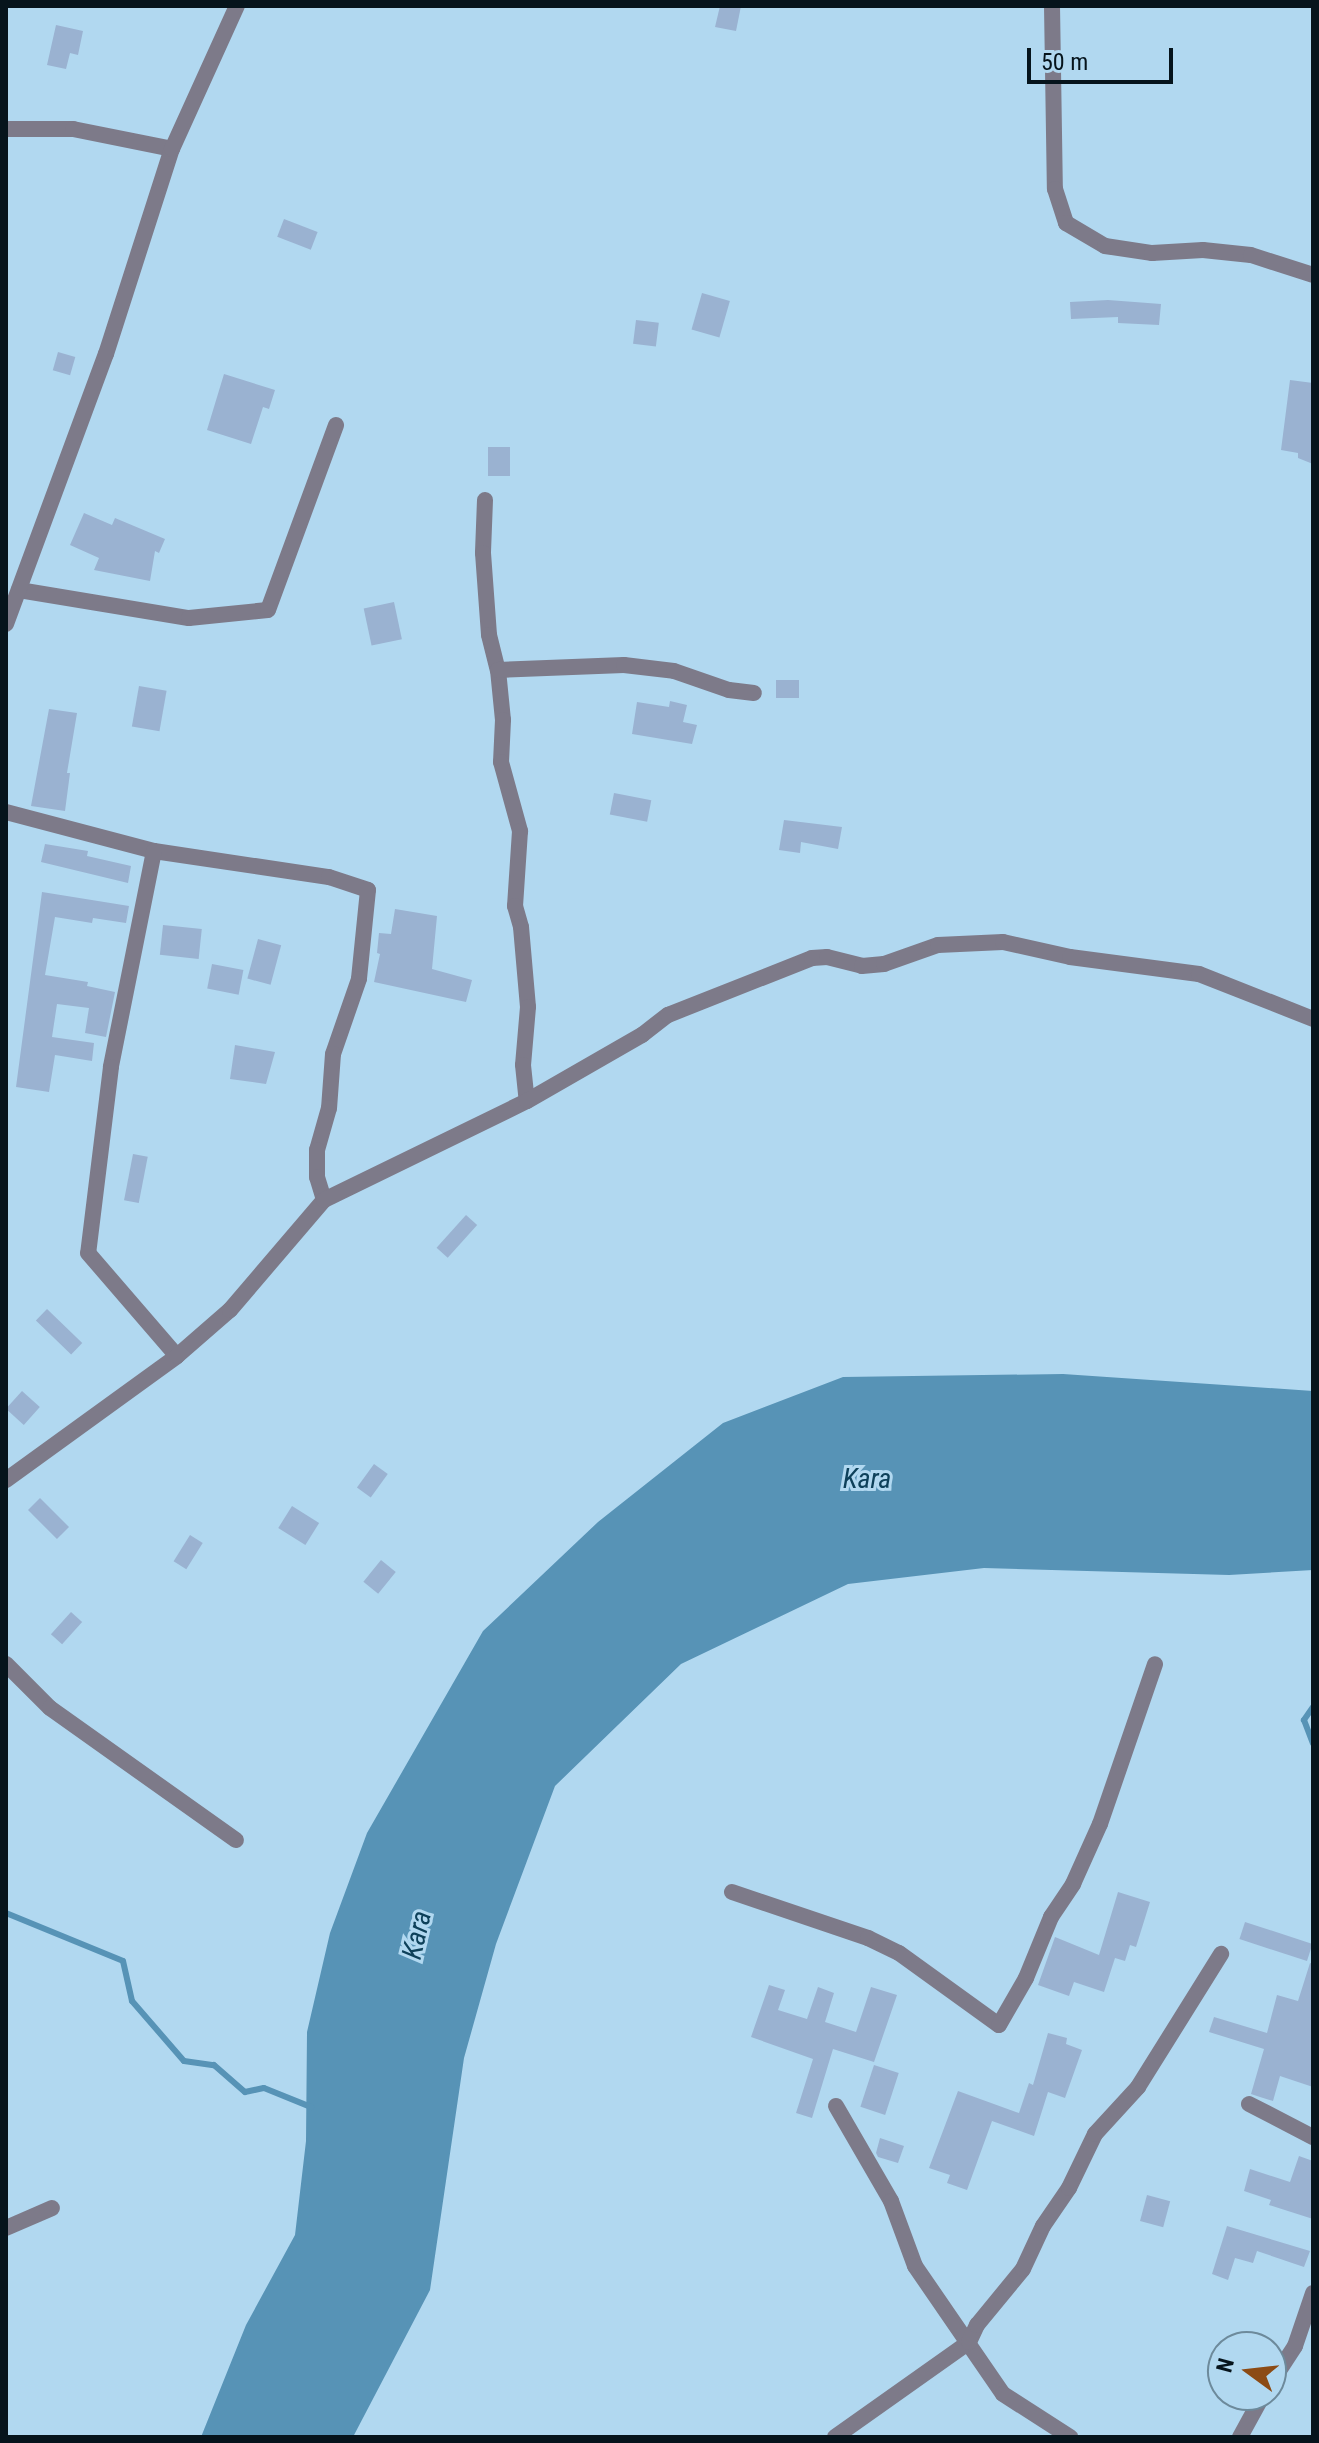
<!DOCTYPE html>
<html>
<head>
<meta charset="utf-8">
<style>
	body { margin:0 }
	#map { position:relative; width:1319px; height:2443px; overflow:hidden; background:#b1d8f0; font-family:"Roboto Condensed",sans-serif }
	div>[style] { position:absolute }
	.water>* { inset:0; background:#5793b6 }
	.stream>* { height:6px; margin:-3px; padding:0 3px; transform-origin:3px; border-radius:3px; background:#5793b6 }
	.building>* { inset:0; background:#9ab2d1; transform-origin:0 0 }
	.street>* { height:16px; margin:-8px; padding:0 8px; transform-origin:8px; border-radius:8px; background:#7d7a89 }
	span { translate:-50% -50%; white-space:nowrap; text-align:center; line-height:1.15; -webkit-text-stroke:6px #b1d8f0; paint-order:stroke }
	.water-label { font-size:28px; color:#0e415a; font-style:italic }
	.frame { position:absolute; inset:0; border:8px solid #06141c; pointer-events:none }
	.north { position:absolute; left:1207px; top:2331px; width:80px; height:80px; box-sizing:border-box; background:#b1d8f0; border:2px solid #6d8a9b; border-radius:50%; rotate:285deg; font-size:22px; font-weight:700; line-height:32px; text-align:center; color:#06141c }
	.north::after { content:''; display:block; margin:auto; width:28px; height:36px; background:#8c4b15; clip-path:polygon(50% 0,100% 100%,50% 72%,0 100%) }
	.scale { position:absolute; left:1027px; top:48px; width:146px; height:36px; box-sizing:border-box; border:4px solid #06141c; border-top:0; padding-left:10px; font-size:24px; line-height:28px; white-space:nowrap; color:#06141c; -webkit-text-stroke:6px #b1d8f0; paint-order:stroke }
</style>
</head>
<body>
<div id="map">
	<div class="water">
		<div style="clip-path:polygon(1063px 1374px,1313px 1391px,1313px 1570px,1229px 1575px,984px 1568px,848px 1584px,681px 1664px,555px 1786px,496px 1944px,464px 2058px,430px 2290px,353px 2437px,201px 2437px,246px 2325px,295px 2235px,306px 2141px,307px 2032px,330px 1933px,367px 1833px,483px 1631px,598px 1522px,723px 1423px,843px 1377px)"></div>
	</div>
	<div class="stream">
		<div style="left:1313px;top:1707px;width:16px;rotate:125deg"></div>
		<div style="left:1304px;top:1720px;width:25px;rotate:69deg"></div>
		<div style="left:6px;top:1913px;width:126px;rotate:22.3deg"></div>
		<div style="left:123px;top:1961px;width:41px;rotate:77.3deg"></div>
		<div style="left:132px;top:2001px;width:79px;rotate:49.1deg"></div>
		<div style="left:184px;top:2061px;width:30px;rotate:8deg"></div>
		<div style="left:214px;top:2065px;width:41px;rotate:41.1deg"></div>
		<div style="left:245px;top:2092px;width:19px;rotate:-12deg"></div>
		<div style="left:264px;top:2088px;width:51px;rotate:22deg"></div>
	</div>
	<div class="building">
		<div style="clip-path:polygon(720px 6px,741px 6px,736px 31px,715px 27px)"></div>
		<div style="clip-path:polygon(56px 25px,83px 31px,78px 55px,70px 53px,66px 69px,47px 65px)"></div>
		<div style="left:284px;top:219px;width:36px;height:19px;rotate:21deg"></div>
		<div style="left:702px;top:293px;width:29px;height:38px;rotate:16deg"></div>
		<div style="clip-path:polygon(1108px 300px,1161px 304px,1159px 325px,1118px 323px,1118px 317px,1071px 319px,1070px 302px)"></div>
		<div style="left:636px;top:320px;width:23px;height:24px;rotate:7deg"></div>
		<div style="left:58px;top:352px;width:18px;height:19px;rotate:16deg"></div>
		<div style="clip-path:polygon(224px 374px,275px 390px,269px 409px,263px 407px,251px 444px,207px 430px)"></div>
		<div style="clip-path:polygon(1290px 380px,1313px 383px,1313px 464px,1298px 458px,1298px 453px,1281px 450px)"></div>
		<div style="left:510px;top:447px;width:29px;height:22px;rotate:90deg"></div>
		<div style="clip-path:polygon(84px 513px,112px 525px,115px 518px,165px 539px,159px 553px,155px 551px,150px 581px,94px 570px,99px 558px,70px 545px)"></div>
		<div style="left:394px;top:602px;width:38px;height:31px;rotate:78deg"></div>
		<div style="left:776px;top:680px;width:23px;height:18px"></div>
		<div style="left:139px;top:686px;width:28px;height:41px;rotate:10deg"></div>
		<div style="clip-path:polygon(670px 701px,687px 705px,683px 722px,697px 725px,692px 744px,632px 734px,637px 702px,669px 707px)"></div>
		<div style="clip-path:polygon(49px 709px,77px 713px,67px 773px,70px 773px,65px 811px,31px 806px)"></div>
		<div style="left:614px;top:793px;width:38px;height:22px;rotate:11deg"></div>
		<div style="clip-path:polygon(784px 820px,842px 827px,838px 849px,801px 842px,800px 853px,779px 850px)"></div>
		<div style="clip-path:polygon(45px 844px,88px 851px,87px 856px,131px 866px,128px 883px,41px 862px)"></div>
		<div style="clip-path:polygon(42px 892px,129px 906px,126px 923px,93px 918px,92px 923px,55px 917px,45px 975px,88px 982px,87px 986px,115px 992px,106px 1037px,85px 1033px,89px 1008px,57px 1004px,52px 1037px,94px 1043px,92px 1061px,55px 1055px,49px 1092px,16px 1087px)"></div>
		<div style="clip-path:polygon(395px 909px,437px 916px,432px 969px,472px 980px,466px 1002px,374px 982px,380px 954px,377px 953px,379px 933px,391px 934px)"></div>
		<div style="left:163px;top:925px;width:39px;height:30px;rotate:6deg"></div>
		<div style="left:258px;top:939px;width:24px;height:41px;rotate:15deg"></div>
		<div style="left:212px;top:964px;width:32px;height:25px;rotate:11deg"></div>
		<div style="clip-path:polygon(235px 1045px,275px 1052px,266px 1084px,230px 1079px)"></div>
		<div style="left:133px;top:1154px;width:15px;height:47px;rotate:11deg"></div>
		<div style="left:466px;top:1215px;width:15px;height:44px;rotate:42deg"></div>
		<div style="left:47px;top:1309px;width:49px;height:16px;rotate:44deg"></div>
		<div style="left:22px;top:1391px;width:24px;height:24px;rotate:42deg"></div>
		<div style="left:374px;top:1464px;width:17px;height:29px;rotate:36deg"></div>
		<div style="left:40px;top:1498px;width:41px;height:17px;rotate:45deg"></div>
		<div style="left:292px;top:1506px;width:32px;height:26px;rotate:32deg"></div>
		<div style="left:190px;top:1535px;width:15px;height:31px;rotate:32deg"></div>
		<div style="left:381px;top:1560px;width:19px;height:28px;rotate:39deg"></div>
		<div style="left:71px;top:1612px;width:15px;height:30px;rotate:42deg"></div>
		<div style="clip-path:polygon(1118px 1892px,1150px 1902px,1136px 1947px,1130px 1945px,1125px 1961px,1115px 1958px,1104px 1992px,1074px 1982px,1069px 1996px,1038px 1985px,1055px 1937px,1099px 1955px)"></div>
		<div style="left:1245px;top:1922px;width:71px;height:18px;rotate:18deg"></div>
		<div style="clip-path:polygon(1310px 1963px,1313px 1964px,1313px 2087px,1280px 2076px,1273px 2101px,1260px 2097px,1251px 2094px,1264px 2049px,1209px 2032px,1214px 2017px,1267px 2033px,1277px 1995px,1298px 2001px)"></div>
		<div style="clip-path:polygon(769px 1985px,785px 1990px,778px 2010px,807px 2019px,818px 1987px,834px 1993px,825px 2022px,856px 2032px,871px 1987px,897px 1995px,874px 2062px,833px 2049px,812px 2118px,796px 2113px,813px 2059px,751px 2037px)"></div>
		<div style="clip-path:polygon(1048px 2033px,1067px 2038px,1066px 2044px,1082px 2050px,1065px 2098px,1048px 2092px,1034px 2136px,992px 2121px,967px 2190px,947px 2183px,950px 2175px,929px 2168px,958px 2091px,1019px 2113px,1029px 2083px,1033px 2085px)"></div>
		<div style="left:874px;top:2065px;width:26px;height:44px;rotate:18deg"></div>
		<div style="clip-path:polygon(880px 2138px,904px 2146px,898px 2163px,878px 2157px,876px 2153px)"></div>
		<div style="clip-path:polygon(1299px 2156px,1313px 2161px,1313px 2219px,1269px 2205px,1271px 2200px,1244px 2191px,1250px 2169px,1290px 2182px)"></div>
		<div style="left:1147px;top:2195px;width:24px;height:27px;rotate:15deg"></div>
		<div style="clip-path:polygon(1227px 2226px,1310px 2251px,1304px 2267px,1257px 2251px,1253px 2263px,1235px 2258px,1228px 2280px,1212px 2274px)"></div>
	</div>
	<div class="street">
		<div style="left:1052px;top:6px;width:183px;rotate:89.1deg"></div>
		<div style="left:1055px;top:189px;width:36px;rotate:72deg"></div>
		<div style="left:1066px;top:223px;width:45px;rotate:30.5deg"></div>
		<div style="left:1105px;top:246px;width:48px;rotate:8.5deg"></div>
		<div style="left:1152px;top:253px;width:51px;rotate:-3.4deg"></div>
		<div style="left:1203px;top:250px;width:48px;rotate:5.9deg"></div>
		<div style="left:1251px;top:255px;width:65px;rotate:17.9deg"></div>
		<div style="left:6px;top:129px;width:67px"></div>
		<div style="left:73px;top:129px;width:101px;rotate:11.4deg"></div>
		<div style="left:485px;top:500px;width:53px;rotate:92.2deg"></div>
		<div style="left:483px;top:553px;width:82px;rotate:85.8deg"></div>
		<div style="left:489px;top:635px;width:36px;rotate:76deg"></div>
		<div style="left:498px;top:670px;width:50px;rotate:84.3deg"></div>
		<div style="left:503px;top:720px;width:42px;rotate:92.7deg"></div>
		<div style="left:501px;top:762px;width:72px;rotate:74.6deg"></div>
		<div style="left:520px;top:831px;width:75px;rotate:93.8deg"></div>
		<div style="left:515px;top:906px;width:22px;rotate:74deg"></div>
		<div style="left:521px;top:927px;width:80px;rotate:85deg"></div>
		<div style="left:528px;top:1007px;width:58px;rotate:94.9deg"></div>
		<div style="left:523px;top:1065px;width:36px;rotate:84deg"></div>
		<div style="left:19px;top:590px;width:172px;rotate:9.4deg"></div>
		<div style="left:189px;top:618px;width:79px;rotate:-5.8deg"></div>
		<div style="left:268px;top:610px;width:197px;rotate:-69.8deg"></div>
		<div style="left:6px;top:624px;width:288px;rotate:-69.7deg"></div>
		<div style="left:106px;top:354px;width:215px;rotate:-72.2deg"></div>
		<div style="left:172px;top:149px;width:157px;rotate:-65.6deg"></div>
		<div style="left:498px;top:670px;width:126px;rotate:-2.3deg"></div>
		<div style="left:624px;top:665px;width:50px;rotate:6.8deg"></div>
		<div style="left:674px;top:671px;width:58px;rotate:19.1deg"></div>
		<div style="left:729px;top:690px;width:25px;rotate:7deg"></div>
		<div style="left:6px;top:812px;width:153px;rotate:14.8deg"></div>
		<div style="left:154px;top:851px;width:177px;rotate:8.5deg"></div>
		<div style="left:329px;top:877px;width:41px;rotate:18.4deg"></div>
		<div style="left:368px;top:890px;width:89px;rotate:95.8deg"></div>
		<div style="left:359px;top:979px;width:79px;rotate:109.1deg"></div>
		<div style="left:333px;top:1054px;width:54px;rotate:94.2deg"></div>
		<div style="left:329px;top:1108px;width:44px;rotate:105.9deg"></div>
		<div style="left:317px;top:1150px;width:27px;rotate:90deg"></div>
		<div style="left:317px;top:1177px;width:24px;rotate:73deg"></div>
		<div style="left:154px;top:851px;width:220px;rotate:101.3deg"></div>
		<div style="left:111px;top:1067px;width:187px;rotate:97deg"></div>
		<div style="left:88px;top:1253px;width:136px;rotate:49.2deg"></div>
		<div style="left:6px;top:1480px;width:211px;rotate:-35.9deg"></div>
		<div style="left:177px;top:1356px;width:70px;rotate:-41deg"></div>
		<div style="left:230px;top:1310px;width:145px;rotate:-49.5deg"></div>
		<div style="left:324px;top:1200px;width:226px;rotate:-26deg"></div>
		<div style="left:527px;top:1101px;width:133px;rotate:-29.9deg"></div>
		<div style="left:642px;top:1035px;width:33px;rotate:-38deg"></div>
		<div style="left:668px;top:1015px;width:155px;rotate:-21.6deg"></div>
		<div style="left:812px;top:958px;width:15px;rotate:-4deg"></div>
		<div style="left:827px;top:957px;width:36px;rotate:14deg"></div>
		<div style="left:862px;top:966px;width:22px;rotate:-5deg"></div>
		<div style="left:884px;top:964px;width:57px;rotate:-19.4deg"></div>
		<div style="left:938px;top:945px;width:65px;rotate:-2.6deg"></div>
		<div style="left:1003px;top:942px;width:69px;rotate:12.6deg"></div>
		<div style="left:1070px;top:957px;width:130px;rotate:7.5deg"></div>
		<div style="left:1199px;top:974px;width:123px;rotate:21.5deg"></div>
		<div style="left:6px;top:1664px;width:62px;rotate:45deg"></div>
		<div style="left:50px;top:1708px;width:228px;rotate:35.4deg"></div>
		<div style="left:732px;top:1892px;width:144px;rotate:18.7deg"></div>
		<div style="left:868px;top:1938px;width:34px;rotate:26deg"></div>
		<div style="left:899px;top:1953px;width:123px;rotate:35.8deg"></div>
		<div style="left:999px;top:2025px;width:54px;rotate:-60.1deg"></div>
		<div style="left:1026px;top:1978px;width:66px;rotate:-67.7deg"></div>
		<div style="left:1051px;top:1917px;width:40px;rotate:-56deg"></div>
		<div style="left:1073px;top:1884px;width:66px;rotate:-65.8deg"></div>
		<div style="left:1100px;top:1824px;width:169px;rotate:-71deg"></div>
		<div style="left:1249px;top:2104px;width:72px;rotate:27.3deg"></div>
		<div style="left:836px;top:2106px;width:110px;rotate:59.9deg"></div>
		<div style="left:891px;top:2201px;width:69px;rotate:69.7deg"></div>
		<div style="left:915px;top:2266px;width:155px;rotate:55.5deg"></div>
		<div style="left:1003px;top:2394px;width:80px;rotate:32.7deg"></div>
		<div style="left:6px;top:2228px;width:50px;rotate:-23.5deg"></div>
		<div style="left:1271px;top:2383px;width:44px;rotate:-57deg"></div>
		<div style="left:1295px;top:2346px;width:56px;rotate:-71.2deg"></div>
		<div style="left:835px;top:2437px;width:164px;rotate:-35.3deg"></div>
		<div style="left:969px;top:2342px;width:19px;rotate:-65deg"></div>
		<div style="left:977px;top:2325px;width:72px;rotate:-50.6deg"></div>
		<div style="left:1023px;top:2269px;width:47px;rotate:-65.1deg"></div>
		<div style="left:1043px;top:2226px;width:46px;rotate:-55.6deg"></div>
		<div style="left:1069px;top:2188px;width:60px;rotate:-64.3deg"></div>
		<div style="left:1095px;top:2134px;width:64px;rotate:-47.5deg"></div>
		<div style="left:1138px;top:2087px;width:157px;rotate:-58deg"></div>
		<div style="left:1240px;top:2437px;width:48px;rotate:-61.3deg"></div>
	</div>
	<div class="water-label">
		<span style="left:867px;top:1479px">Kara</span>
		<span style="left:417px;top:1935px;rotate:-77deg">Kara</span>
	</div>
	<div class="frame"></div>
	<div class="north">N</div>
	<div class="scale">50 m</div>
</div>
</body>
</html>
